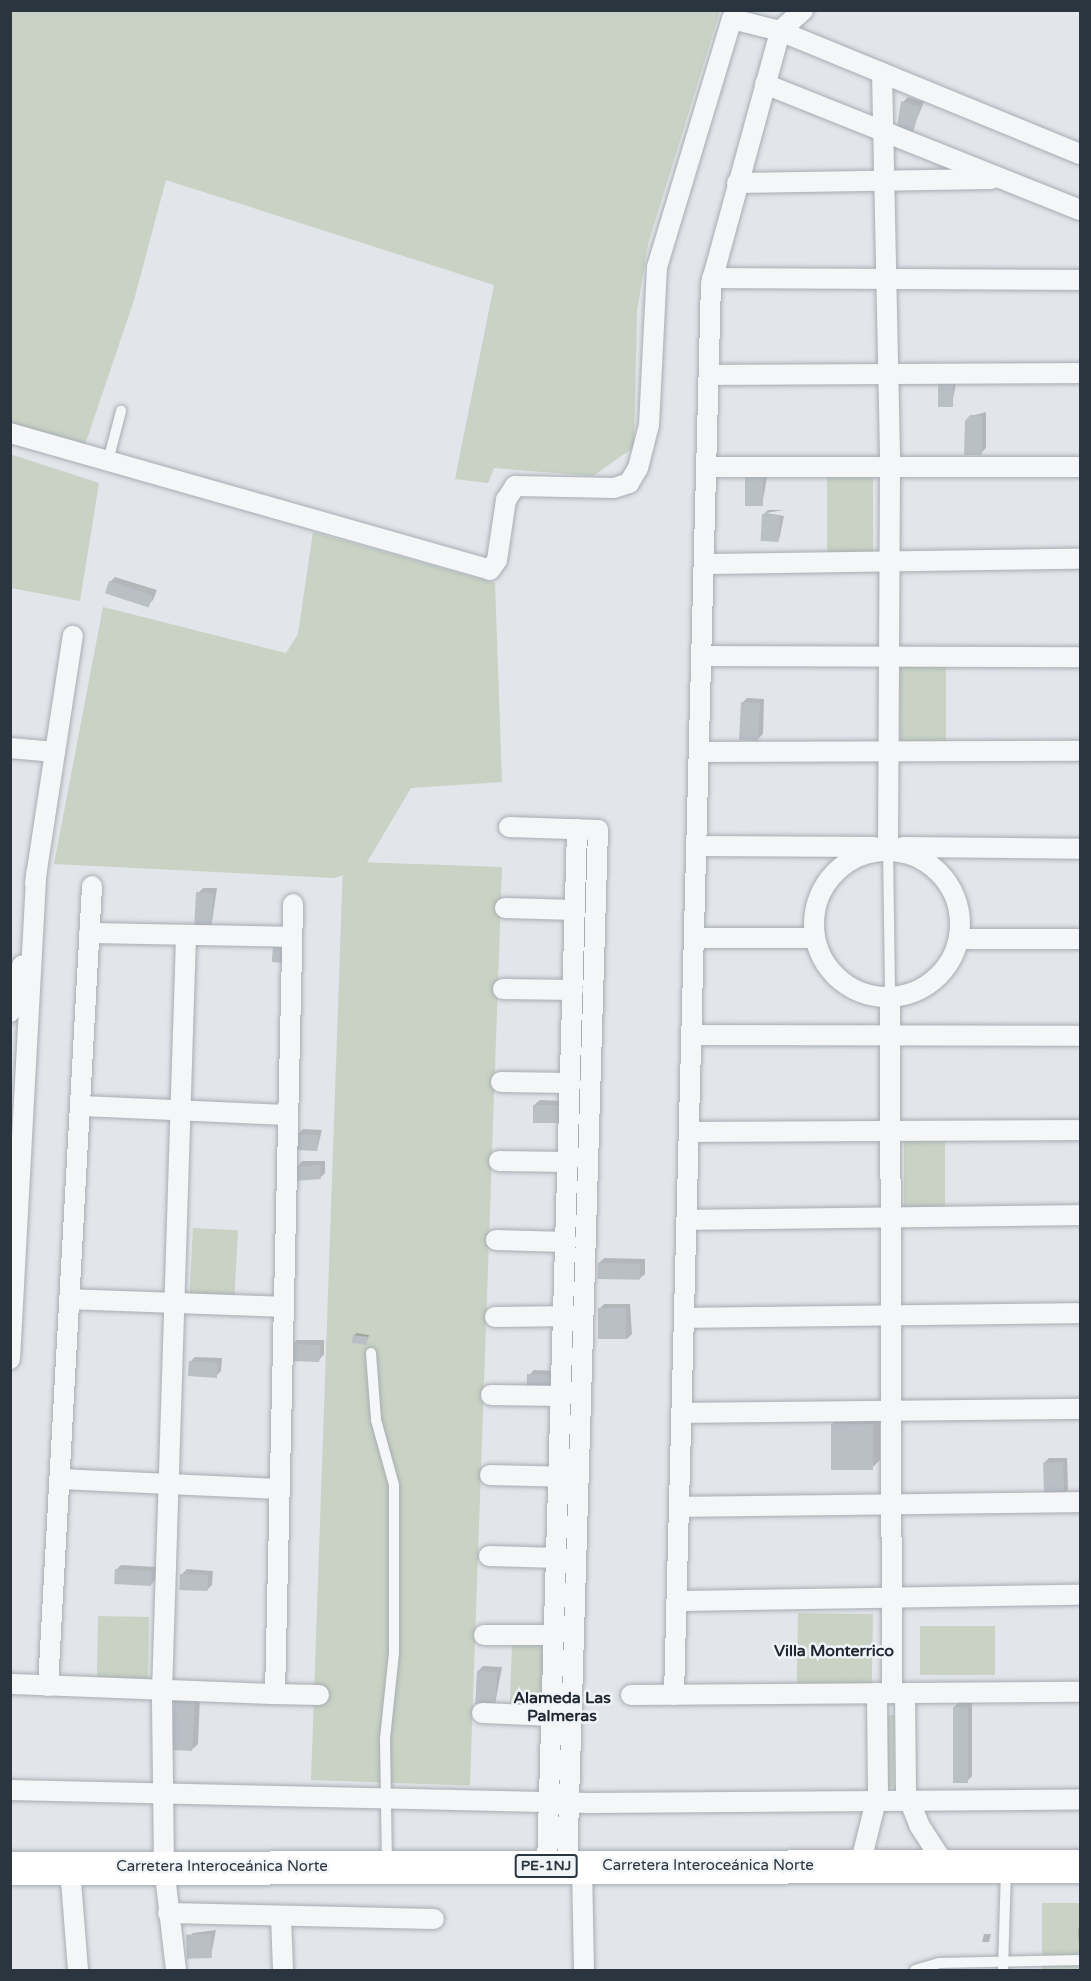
<!DOCTYPE html>
<html>
<head>
<meta charset="utf-8">
<style>
	body { margin:0 }
	#map { position:relative; width:1091px; height:1981px; overflow:hidden; background:#e2e5e9; font-family:"Varela Round",sans-serif }
	div>[style] { position:absolute }
	.green>* { inset:0; background:#c9d2c4; transform-origin:0 0 }
	.shadow>* { inset:0; background:#0003 }
	.building>* { inset:0; background:#babfc6; transform-origin:0 0 }
	.roads { filter:drop-shadow(0 0 2px #a7adb3) drop-shadow(0 0 2px #a7adb3) }
	.service>* { height:10px; margin:-5px; padding:0 5px; transform-origin:5px; border-radius:5px; background:#f4f6f8 }
	.minor>* { height:20px; margin:-10px; padding:0 10px; transform-origin:10px; border-radius:10px; background:#f4f6f8 }
	.minor>.ring { margin:-10px; padding:0; box-sizing:content-box; background:none; border:20px solid #f4f6f8; border-radius:50% }
	.trunk>* { height:33px; margin:-16.5px; padding:0 16.5px; transform-origin:16.5px; border-radius:16.5px; background:#fff }
	span { translate:-50% -50%; white-space:nowrap; text-align:center; line-height:1.15; -webkit-text-stroke:5px #f1f4f7; paint-order:stroke }
	.shield-label span { padding:2px 4px; background:#f1f4f7; border:2px solid; border-radius:4px; -webkit-text-stroke-width:0 }
	.shield-label { font-size:14px; color:#2b3540; font-weight:700 }
	.street-label { font-size:15px; color:#2b3540 }
	.neighbourhood-label { font-size:16px; color:#1d2631; font-weight:700 }
	.frame { position:absolute; inset:0; border:12px solid #2b3540; pointer-events:none }
</style>
</head>
<body>
<div id="map">
	<div class="green">
		<div style="clip-path:polygon(10px 11px,720px 11px,648px 244px,637px 311px,634px 447px,593px 476px,494px 468px,488px 483px,455px 479px,494px 285px,166px 180px,134px 300px,85px 445px,11px 423px)"></div>
		<div style="clip-path:polygon(10px 454px,99px 483px,80px 601px,11px 588px)"></div>
		<div style="left:873px;top:474px;width:79px;height:46px;rotate:90deg"></div>
		<div style="clip-path:polygon(313px 532px,495px 583px,502px 782px,411px 788px,363px 869px,334px 878px,54px 864px,103px 607px,286px 653px,298px 634px)"></div>
		<div style="left:900px;top:663px;width:46px;height:79px"></div>
		<div style="left:502px;top:867px;width:919px;height:159px;rotate:92deg"></div>
		<div style="left:904px;top:1140px;width:41px;height:74px"></div>
		<div style="left:193px;top:1228px;width:45px;height:67px;rotate:3deg"></div>
		<div style="left:798px;top:1613px;width:75px;height:75px;rotate:1deg"></div>
		<div style="left:98px;top:1616px;width:51px;height:63px;rotate:1deg"></div>
		<div style="left:920px;top:1626px;width:75px;height:49px"></div>
		<div style="left:512px;top:1643px;width:35px;height:63px;rotate:2deg"></div>
		<div style="left:894px;top:1715px;width:72px;height:7px;rotate:90deg"></div>
		<div style="left:1080px;top:1903px;width:67px;height:38px;rotate:90deg"></div>
	</div>
	<div class="shadow">
		<div style="clip-path:polygon(908px 97px,924px 102px,912px 131px,903px 102px)"></div>
		<div style="clip-path:polygon(944px 377px,957px 377px,952px 405px)"></div>
		<div style="clip-path:polygon(986px 412px,986px 448px,981px 453px,971px 416px)"></div>
		<div style="clip-path:polygon(752px 471px,768px 472px,762px 505px)"></div>
		<div style="clip-path:polygon(768px 510px,784px 510px,766px 513px,784px 516px,779px 540px,763px 515px)"></div>
		<div style="clip-path:polygon(115px 577px,157px 590px,153px 600px,148px 605px,110px 582px)"></div>
		<div style="clip-path:polygon(747px 698px,764px 699px,763px 734px,758px 739px,742px 703px)"></div>
		<div style="clip-path:polygon(203px 888px,217px 888px,211px 929px,198px 893px)"></div>
		<div style="clip-path:polygon(540px 1100px,563px 1101px,558px 1122px,534px 1105px)"></div>
		<div style="clip-path:polygon(303px 1129px,322px 1130px,317px 1150px,298px 1134px)"></div>
		<div style="clip-path:polygon(302px 1161px,325px 1161px,325px 1173px,320px 1178px,297px 1167px)"></div>
		<div style="clip-path:polygon(604px 1258px,645px 1259px,645px 1274px,639px 1279px,599px 1263px)"></div>
		<div style="clip-path:polygon(604px 1304px,630px 1304px,632px 1334px,627px 1339px,599px 1309px)"></div>
		<div style="clip-path:polygon(369px 1335px,366px 1344px,354px 1336px,356px 1333px)"></div>
		<div style="clip-path:polygon(297px 1340px,324px 1340px,324px 1354px,319px 1360px,292px 1345px)"></div>
		<div style="clip-path:polygon(195px 1357px,222px 1358px,221px 1371px,216px 1376px,190px 1362px)"></div>
		<div style="clip-path:polygon(534px 1370px,559px 1371px,558px 1385px,529px 1375px)"></div>
		<div style="clip-path:polygon(840px 1417px,880px 1417px,880px 1460px,872px 1468px,832px 1424px)"></div>
		<div style="clip-path:polygon(1049px 1458px,1067px 1458px,1068px 1490px,1063px 1495px,1044px 1463px)"></div>
		<div style="clip-path:polygon(121px 1565px,156px 1567px,156px 1579px,151px 1584px,116px 1570px)"></div>
		<div style="clip-path:polygon(187px 1569px,213px 1571px,212px 1585px,207px 1590px,182px 1574px)"></div>
		<div style="clip-path:polygon(483px 1666px,502px 1667px,495px 1704px,478px 1671px)"></div>
		<div style="clip-path:polygon(200px 1696px,198px 1744px,193px 1749px,175px 1700px)"></div>
		<div style="clip-path:polygon(959px 1702px,972px 1703px,972px 1776px,967px 1781px,954px 1707px)"></div>
		<div style="clip-path:polygon(1080px 1927px,1080px 1945px,1079px 1945px,1078px 1929px)"></div>
		<div style="clip-path:polygon(216px 1930px,211px 1956px,188px 1938px,193px 1933px)"></div>
		<div style="clip-path:polygon(991px 1934px,989px 1942px,982px 1942px,984px 1934px)"></div>
	</div>
	<div class="building">
		<div style="clip-path:polygon(901px 101px,920px 107px,913px 133px,897px 128px)"></div>
		<div style="left:938px;top:382px;width:15px;height:25px"></div>
		<div style="clip-path:polygon(970px 415px,982px 416px,982px 455px,964px 455px,965px 421px)"></div>
		<div style="left:745px;top:476px;width:18px;height:30px"></div>
		<div style="left:762px;top:514px;width:18px;height:27px;rotate:3deg"></div>
		<div style="left:109px;top:581px;width:46px;height:13px;rotate:18deg"></div>
		<div style="left:741px;top:702px;width:19px;height:38px;rotate:3deg"></div>
		<div style="left:196px;top:892px;width:17px;height:38px;rotate:3deg"></div>
		<div style="left:273px;top:947px;width:12px;height:15px;rotate:5deg"></div>
		<div style="left:533px;top:1105px;width:26px;height:18px"></div>
		<div style="left:297px;top:1134px;width:21px;height:16px;rotate:3deg"></div>
		<div style="left:320px;top:1165px;width:14px;height:24px;rotate:86deg"></div>
		<div style="left:598px;top:1263px;width:42px;height:16px;rotate:1deg"></div>
		<div style="left:598px;top:1308px;width:28px;height:31px"></div>
		<div style="left:353px;top:1335px;width:15px;height:8px;rotate:8deg"></div>
		<div style="left:290px;top:1344px;width:30px;height:17px;rotate:2deg"></div>
		<div style="left:189px;top:1361px;width:29px;height:15px;rotate:4deg"></div>
		<div style="left:527px;top:1374px;width:27px;height:16px;rotate:2deg"></div>
		<div style="left:831px;top:1424px;width:42px;height:46px"></div>
		<div style="left:1063px;top:1462px;width:35px;height:20px;rotate:88deg"></div>
		<div style="left:115px;top:1569px;width:37px;height:15px;rotate:3deg"></div>
		<div style="left:180px;top:1574px;width:28px;height:16px;rotate:2deg"></div>
		<div style="left:477px;top:1671px;width:20px;height:33px;rotate:3deg"></div>
		<div style="left:174px;top:1699px;width:21px;height:51px;rotate:3deg"></div>
		<div style="left:953px;top:1707px;width:15px;height:76px"></div>
		<div style="left:211px;top:1934px;width:24px;height:25px;rotate:88deg"></div>
	</div>
	<div class="roads">
		<div class="service">
			<div style="left:108px;top:461px;width:52px;rotate:-75.4deg"></div>
			<div style="left:888px;top:847px;width:150px;rotate:89.2deg"></div>
			<div style="left:371px;top:1353px;width:67px;rotate:85.7deg"></div>
			<div style="left:376px;top:1420px;width:67px;rotate:74.5deg"></div>
			<div style="left:394px;top:1485px;width:168px;rotate:90deg"></div>
			<div style="left:394px;top:1653px;width:86px;rotate:96deg"></div>
			<div style="left:385px;top:1739px;width:124px;rotate:89.1deg"></div>
			<div style="left:915px;top:1970px;width:25px;rotate:-16deg"></div>
			<div style="left:939px;top:1963px;width:141px;rotate:-1.2deg"></div>
			<div style="left:1003px;top:1970px;width:101px;rotate:-88.3deg"></div>
		</div>
		<div class="minor">
			<div style="left:882px;top:73px;width:394px;rotate:88.8deg"></div>
			<div style="left:890px;top:467px;width:380px;rotate:90.3deg"></div>
			<div style="left:765px;top:84px;width:339px;rotate:21.8deg"></div>
			<div style="left:737px;top:183px;width:254px;rotate:-0.9deg"></div>
			<div style="left:712px;top:278px;width:368px;rotate:0.3deg"></div>
			<div style="left:709px;top:375px;width:371px;rotate:-0.3deg"></div>
			<div style="left:10px;top:433px;width:499px;rotate:15.9deg"></div>
			<div style="left:490px;top:570px;width:12px;rotate:-55deg"></div>
			<div style="left:497px;top:560px;width:61px;rotate:-81.5deg"></div>
			<div style="left:506px;top:500px;width:17px;rotate:-57deg"></div>
			<div style="left:515px;top:486px;width:99px;rotate:1.2deg"></div>
			<div style="left:614px;top:488px;width:16px;rotate:-18deg"></div>
			<div style="left:629px;top:483px;width:17px;rotate:-59deg"></div>
			<div style="left:638px;top:468px;width:44px;rotate:-75.7deg"></div>
			<div style="left:649px;top:425px;width:158px;rotate:-87.1deg"></div>
			<div style="left:657px;top:267px;width:259px;rotate:-73.2deg"></div>
			<div style="left:732px;top:19px;width:49px;rotate:14deg"></div>
			<div style="left:780px;top:31px;width:324px;rotate:22.3deg"></div>
			<div style="left:706px;top:467px;width:374px"></div>
			<div style="left:704px;top:564px;width:376px;rotate:-0.8deg"></div>
			<div style="left:702px;top:656px;width:378px;rotate:0.2deg"></div>
			<div style="left:10px;top:748px;width:45px;rotate:5.1deg"></div>
			<div style="left:700px;top:752px;width:380px;rotate:-0.2deg"></div>
			<div style="left:509px;top:827px;width:89px;rotate:1.9deg"></div>
			<div style="left:598px;top:830px;width:1036px;rotate:91.71deg"></div>
			<div style="left:697px;top:846px;width:177px;rotate:0.3deg"></div>
			<div style="left:903px;top:847px;width:177px;rotate:0.6deg"></div>
			<div class="ring" style="left:814px;top:851px;width:126px;height:126px"></div>
			<div style="left:35px;top:883px;width:250px;rotate:-81.3deg"></div>
			<div style="left:505px;top:908px;width:70px;rotate:1.6deg"></div>
			<div style="left:89px;top:933px;width:203px;rotate:1.1deg"></div>
			<div style="left:695px;top:938px;width:120px"></div>
			<div style="left:959px;top:939px;width:121px"></div>
			<div style="left:503px;top:989px;width:70px;rotate:0.8deg"></div>
			<div style="left:890px;top:997px;width:696px;rotate:89.84deg"></div>
			<div style="left:10px;top:1012px;width:48px;rotate:-75.4deg"></div>
			<div style="left:693px;top:1035px;width:387px;rotate:0.1deg"></div>
			<div style="left:501px;top:1082px;width:70px;rotate:0.8deg"></div>
			<div style="left:80px;top:1106px;width:208px;rotate:2.5deg"></div>
			<div style="left:690px;top:1132px;width:390px;rotate:-0.3deg"></div>
			<div style="left:499px;top:1161px;width:70px;rotate:0.8deg"></div>
			<div style="left:688px;top:1220px;width:392px;rotate:-0.7deg"></div>
			<div style="left:496px;top:1240px;width:71px;rotate:1.6deg"></div>
			<div style="left:69px;top:1299px;width:215px;rotate:2.1deg"></div>
			<div style="left:495px;top:1317px;width:82px;rotate:-0.7deg"></div>
			<div style="left:685px;top:1318px;width:395px;rotate:-0.7deg"></div>
			<div style="left:10px;top:1359px;width:488px;rotate:-86.9deg"></div>
			<div style="left:491px;top:1395px;width:73px;rotate:0.8deg"></div>
			<div style="left:683px;top:1413px;width:397px;rotate:-0.6deg"></div>
			<div style="left:490px;top:1475px;width:83px;rotate:1.4deg"></div>
			<div style="left:59px;top:1479px;width:221px;rotate:2.6deg"></div>
			<div style="left:680px;top:1507px;width:400px;rotate:-0.7deg"></div>
			<div style="left:489px;top:1556px;width:70px;rotate:1.6deg"></div>
			<div style="left:677px;top:1601px;width:403px;rotate:-0.9deg"></div>
			<div style="left:484px;top:1635px;width:72px"></div>
			<div style="left:10px;top:1684px;width:265px;rotate:2.2deg"></div>
			<div style="left:275px;top:1694px;width:790px;rotate:-88.69deg"></div>
			<div style="left:48px;top:1686px;width:801px;rotate:-86.85deg"></div>
			<div style="left:905px;top:1693px;width:99px;rotate:89.4deg"></div>
			<div style="left:906px;top:1792px;width:35px;rotate:68deg"></div>
			<div style="left:919px;top:1825px;width:48px;rotate:57deg"></div>
			<div style="left:275px;top:1694px;width:44px;rotate:1.3deg"></div>
			<div style="left:631px;top:1695px;width:449px;rotate:-0.4deg"></div>
			<div style="left:674px;top:1695px;width:1411px;rotate:-88.5deg"></div>
			<div style="left:711px;top:284px;width:262px;rotate:-74.7deg"></div>
			<div style="left:780px;top:31px;width:31px;rotate:-42deg"></div>
			<div style="left:482px;top:1713px;width:72px;rotate:2.4deg"></div>
			<div style="left:10px;top:1790px;width:581px;rotate:1.28deg"></div>
			<div style="left:591px;top:1803px;width:489px;rotate:-0.4deg"></div>
			<div style="left:860px;top:1865px;width:74px;rotate:-76deg"></div>
			<div style="left:878px;top:1793px;width:100px;rotate:-90.6deg"></div>
			<div style="left:547px;top:1866px;width:1037px;rotate:-88.34deg"></div>
			<div style="left:582px;top:1866px;width:104px;rotate:88.9deg"></div>
			<div style="left:70px;top:1868px;width:102px;rotate:85.5deg"></div>
			<div style="left:168px;top:1913px;width:266px;rotate:1.3deg"></div>
			<div style="left:281px;top:1917px;width:53px;rotate:87.8deg"></div>
			<div style="left:176px;top:1970px;width:105px;rotate:-96.6deg"></div>
			<div style="left:164px;top:1866px;width:174px;rotate:-90.7deg"></div>
			<div style="left:162px;top:1692px;width:757px;rotate:-88.18deg"></div>
		</div>
		<div class="trunk">
			<div style="left:10px;top:1868px;width:1070px;rotate:-0.11deg"></div>
		</div>
	</div>
	<div class="shield-label">
		<span style="left:546px;top:1866px">PE-1NJ</span>
	</div>
	<div class="street-label">
		<span style="left:708px;top:1866px">Carretera Interoceánica Norte</span>
		<span style="left:222px;top:1867px">Carretera Interoceánica Norte</span>
	</div>
	<div class="neighbourhood-label">
		<span style="left:834px;top:1651px">Villa Monterrico</span>
		<span style="left:562px;top:1707px">Alameda Las<br>Palmeras</span>
	</div>
	<div class="frame"></div>
</div>
</body>
</html>
